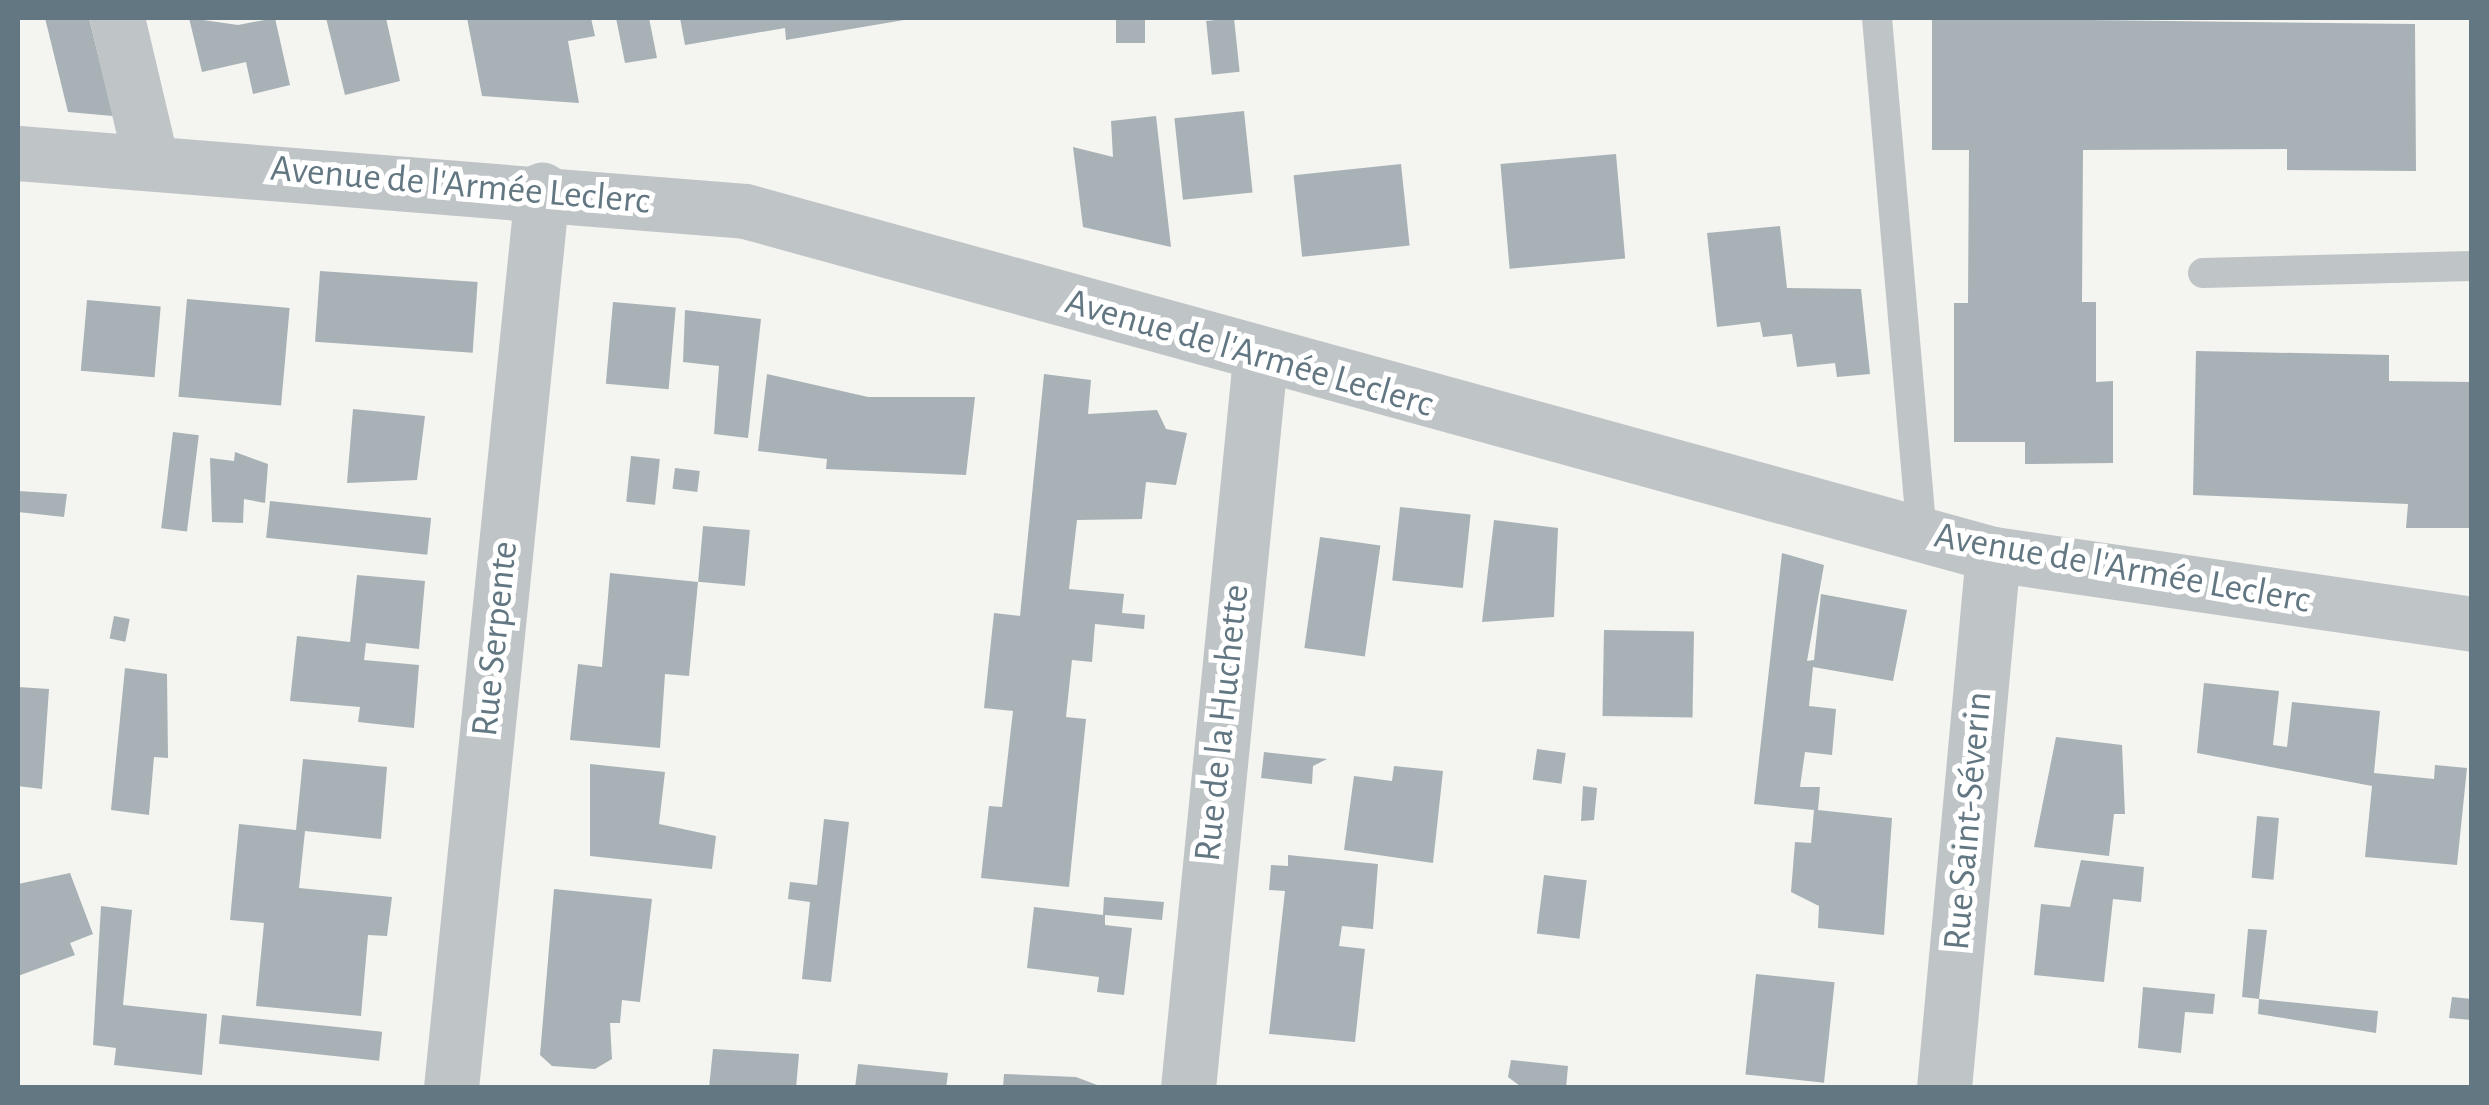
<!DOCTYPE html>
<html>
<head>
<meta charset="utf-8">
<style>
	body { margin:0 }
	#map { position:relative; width:2489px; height:1105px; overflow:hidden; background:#f4f4f0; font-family:"Alegreya Sans",sans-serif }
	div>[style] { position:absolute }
	.building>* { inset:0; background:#a8b2b6; transform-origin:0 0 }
	.service>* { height:30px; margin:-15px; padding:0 15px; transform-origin:15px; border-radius:15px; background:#bfc4c6 }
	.minor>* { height:55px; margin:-27.5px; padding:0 27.5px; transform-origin:27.5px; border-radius:27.5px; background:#bfc4c6 }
	.tertiary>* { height:55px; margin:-27.5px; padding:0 27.5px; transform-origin:27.5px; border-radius:27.5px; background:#bfc4c6 }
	span { translate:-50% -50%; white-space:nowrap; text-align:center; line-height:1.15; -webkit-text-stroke:10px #fff; paint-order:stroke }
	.street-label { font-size:38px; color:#627782 }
	.frame { position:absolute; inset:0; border:20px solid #627782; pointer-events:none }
</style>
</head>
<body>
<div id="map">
	<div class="building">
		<div style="clip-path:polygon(45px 18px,89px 18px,113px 116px,68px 112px)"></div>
		<div style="clip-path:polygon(189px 18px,238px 25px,275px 18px,290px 85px,253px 94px,246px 62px,202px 72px)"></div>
		<div style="clip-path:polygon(326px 18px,386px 18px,400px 81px,345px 95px)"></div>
		<div style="clip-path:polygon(467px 18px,591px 18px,595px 36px,568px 41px,579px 103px,482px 96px)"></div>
		<div style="clip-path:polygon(616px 18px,649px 18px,657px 58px,625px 63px)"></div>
		<div style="clip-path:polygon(680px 18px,904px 18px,904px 20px,786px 40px,785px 28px,685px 45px)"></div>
		<div style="left:1116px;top:18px;width:29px;height:25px"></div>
		<div style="left:1234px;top:18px;width:54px;height:28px;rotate:84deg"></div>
		<div style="clip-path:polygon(1932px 18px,2415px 24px,2416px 171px,2287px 170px,2287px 149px,2083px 150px,2082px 302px,2096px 302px,2096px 382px,2113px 381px,2113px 463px,2025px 464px,2025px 442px,1954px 442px,1954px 303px,1968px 303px,1969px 150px,1932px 150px)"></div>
		<div style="left:1244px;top:111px;width:82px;height:70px;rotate:84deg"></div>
		<div style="clip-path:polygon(1156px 116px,1171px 247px,1083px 227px,1073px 147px,1113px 157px,1111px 121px)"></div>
		<div style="left:1616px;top:154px;width:105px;height:116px;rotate:85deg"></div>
		<div style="left:1401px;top:164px;width:82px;height:108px;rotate:84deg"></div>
		<div style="clip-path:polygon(1780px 226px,1787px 288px,1861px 289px,1870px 374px,1837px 377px,1835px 363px,1797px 367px,1792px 334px,1763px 337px,1760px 322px,1717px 327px,1707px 233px)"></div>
		<div style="left:320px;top:271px;width:158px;height:71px;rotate:4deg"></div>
		<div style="left:187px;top:299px;width:103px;height:98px;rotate:5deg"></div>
		<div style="left:87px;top:300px;width:74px;height:71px;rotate:5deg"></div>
		<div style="left:613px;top:302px;width:63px;height:82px;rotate:5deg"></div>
		<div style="clip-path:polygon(685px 310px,761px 319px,748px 438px,714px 434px,719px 366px,683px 362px)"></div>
		<div style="clip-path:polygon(2196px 351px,2389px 355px,2389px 381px,2472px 382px,2472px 528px,2406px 528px,2408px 504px,2193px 495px)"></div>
		<div style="clip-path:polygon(767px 374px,868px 397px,975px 397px,966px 475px,826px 469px,827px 459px,758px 451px)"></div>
		<div style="clip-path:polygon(1044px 374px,1091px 380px,1088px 414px,1157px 410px,1166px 429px,1187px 433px,1176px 485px,1146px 482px,1142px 519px,1077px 520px,1069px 589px,1124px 594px,1122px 613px,1145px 615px,1144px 629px,1095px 624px,1092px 662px,1072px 660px,1066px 717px,1086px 719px,1069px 887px,981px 878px,989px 806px,1002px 807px,1013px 711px,984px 708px,994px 613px,1020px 616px)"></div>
		<div style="clip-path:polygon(353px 409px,425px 416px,417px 480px,347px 483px)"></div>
		<div style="left:173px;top:432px;width:26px;height:97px;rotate:7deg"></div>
		<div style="clip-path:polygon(235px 452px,268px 464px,265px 503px,244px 499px,243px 523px,212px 522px,210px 458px,234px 461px)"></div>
		<div style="left:631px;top:456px;width:29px;height:46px;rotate:6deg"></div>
		<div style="left:675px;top:468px;width:25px;height:21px;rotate:7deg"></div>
		<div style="clip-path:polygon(18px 491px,67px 494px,64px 517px,18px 512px)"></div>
		<div style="left:270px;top:501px;width:162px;height:37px;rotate:6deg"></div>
		<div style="left:1400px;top:507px;width:71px;height:74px;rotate:6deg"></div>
		<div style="clip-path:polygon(1494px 520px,1558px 528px,1554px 617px,1482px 622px)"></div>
		<div style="left:703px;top:526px;width:47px;height:56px;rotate:5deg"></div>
		<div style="left:1320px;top:537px;width:61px;height:112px;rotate:8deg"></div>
		<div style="clip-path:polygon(1782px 553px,1824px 565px,1807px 661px,1814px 660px,1821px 594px,1907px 610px,1893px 681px,1813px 667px,1809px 706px,1836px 709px,1832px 755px,1805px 752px,1800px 787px,1820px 787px,1818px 810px,1892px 818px,1884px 935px,1818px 928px,1819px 906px,1791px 892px,1795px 842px,1811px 843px,1814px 810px,1754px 804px)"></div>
		<div style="clip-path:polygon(610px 573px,698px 582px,689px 676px,665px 674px,660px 748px,570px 740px,578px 664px,602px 667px)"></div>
		<div style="clip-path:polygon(357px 575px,425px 581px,419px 649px,366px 643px,364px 660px,419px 665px,414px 728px,358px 722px,360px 707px,290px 701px,297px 636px,350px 642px)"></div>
		<div style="left:114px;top:616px;width:16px;height:23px;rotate:11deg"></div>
		<div style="left:1604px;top:630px;width:90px;height:86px;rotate:1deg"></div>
		<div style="clip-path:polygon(125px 668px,167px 674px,168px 758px,154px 757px,149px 815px,111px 810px)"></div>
		<div style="clip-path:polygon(2204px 683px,2279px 691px,2273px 745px,2287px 747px,2292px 702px,2380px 711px,2374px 773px,2434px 779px,2435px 765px,2467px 768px,2457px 865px,2365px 857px,2372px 786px,2197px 753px)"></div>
		<div style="clip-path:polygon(18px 687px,49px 689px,42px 789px,18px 786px)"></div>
		<div style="clip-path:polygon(2056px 737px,2122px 745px,2125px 814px,2114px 814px,2109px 856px,2034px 847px)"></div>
		<div style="left:1537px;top:749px;width:29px;height:31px;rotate:8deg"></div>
		<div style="clip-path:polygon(1264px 752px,1327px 759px,1313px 766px,1312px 784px,1261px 778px)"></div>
		<div style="clip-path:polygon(303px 759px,387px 767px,381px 839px,305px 831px,299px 888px,392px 897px,387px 936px,368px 935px,361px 1016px,256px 1006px,264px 923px,230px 920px,239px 824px,296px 830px)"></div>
		<div style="clip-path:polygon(590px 764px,665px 772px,659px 824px,716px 836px,712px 869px,590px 856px)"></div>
		<div style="clip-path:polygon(1394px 766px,1443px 771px,1433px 863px,1344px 850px,1354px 776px,1392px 781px)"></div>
		<div style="clip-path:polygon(1583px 786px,1597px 788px,1594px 820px,1581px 821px)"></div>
		<div style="left:2257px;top:816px;width:22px;height:62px;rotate:5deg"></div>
		<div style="clip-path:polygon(824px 819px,849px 822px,831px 982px,802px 979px,810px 902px,788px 899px,790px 882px,817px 885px)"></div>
		<div style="clip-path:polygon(1288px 855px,1378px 864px,1373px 929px,1342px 926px,1339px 946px,1365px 949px,1355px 1042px,1269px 1034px,1285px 891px,1269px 890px,1271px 865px,1288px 866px)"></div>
		<div style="clip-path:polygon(2081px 860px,2144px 867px,2141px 902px,2113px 899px,2104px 982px,2034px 975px,2041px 904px,2070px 907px)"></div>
		<div style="clip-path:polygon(70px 873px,93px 934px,70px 943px,75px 955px,18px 976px,18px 884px)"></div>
		<div style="left:1544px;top:875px;width:43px;height:59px;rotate:7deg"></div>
		<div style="clip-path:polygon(554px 889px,652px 899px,640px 1002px,622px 1000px,620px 1023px,610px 1023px,612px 1059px,595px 1069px,552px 1066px,540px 1055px)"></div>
		<div style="clip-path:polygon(1104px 897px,1164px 902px,1162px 920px,1105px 915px,1105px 925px,1132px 928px,1124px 995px,1097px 992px,1099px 977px,1027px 968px,1034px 907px,1103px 915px)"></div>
		<div style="clip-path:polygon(101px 906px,132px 910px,123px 1005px,207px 1014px,202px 1075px,114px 1065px,116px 1048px,93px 1045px)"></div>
		<div style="clip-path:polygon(2248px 929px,2267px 930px,2259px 999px,2378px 1011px,2376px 1033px,2258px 1014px,2259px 999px,2242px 997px)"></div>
		<div style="left:1756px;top:974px;width:79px;height:101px;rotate:6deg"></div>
		<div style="clip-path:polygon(2143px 987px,2215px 994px,2213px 1014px,2185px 1012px,2181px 1053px,2138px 1048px)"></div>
		<div style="clip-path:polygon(2452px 997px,2472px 999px,2472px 1020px,2449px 1018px)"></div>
		<div style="left:222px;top:1015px;width:161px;height:29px;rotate:6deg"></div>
		<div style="clip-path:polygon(713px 1049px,799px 1054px,796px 1088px,709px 1088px)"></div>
		<div style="clip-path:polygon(1511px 1060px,1568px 1066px,1566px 1088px,1520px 1086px,1508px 1077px)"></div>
		<div style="clip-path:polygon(858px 1064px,948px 1073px,946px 1088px,855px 1088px)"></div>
		<div style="clip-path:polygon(1004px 1074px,1076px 1077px,1105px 1088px,1003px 1088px)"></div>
	</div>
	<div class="service">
		<div style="left:1877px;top:18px;width:520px;rotate:85.04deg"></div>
		<div style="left:2203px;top:273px;width:269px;rotate:-1.5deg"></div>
	</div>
	<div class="minor">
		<div style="left:117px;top:18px;width:148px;rotate:76.7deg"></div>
		<div style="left:451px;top:1088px;width:903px;rotate:-84.21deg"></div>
		<div style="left:1188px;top:1088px;width:733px;rotate:-84.36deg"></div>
		<div style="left:1944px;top:1088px;width:536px;rotate:-84.76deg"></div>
	</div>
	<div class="tertiary">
		<div style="left:18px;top:153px;width:729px;rotate:4.56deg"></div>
		<div style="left:745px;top:211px;width:1294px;rotate:15.37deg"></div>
		<div style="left:1993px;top:554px;width:484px;rotate:8.3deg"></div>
	</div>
	<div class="street-label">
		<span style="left:460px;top:186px;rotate:5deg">Avenue de l'Armée Leclerc</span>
		<span style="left:1249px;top:354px;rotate:16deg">Avenue de l'Armée Leclerc</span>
		<span style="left:2122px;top:569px;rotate:10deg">Avenue de l'Armée Leclerc</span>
		<span style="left:496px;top:639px;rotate:-84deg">Rue Serpente</span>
		<span style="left:1223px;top:723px;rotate:-84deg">Rue de la Huchette</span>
		<span style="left:1969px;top:821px;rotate:-85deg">Rue Saint-Séverin</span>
	</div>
	<div class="frame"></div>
</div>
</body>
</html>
